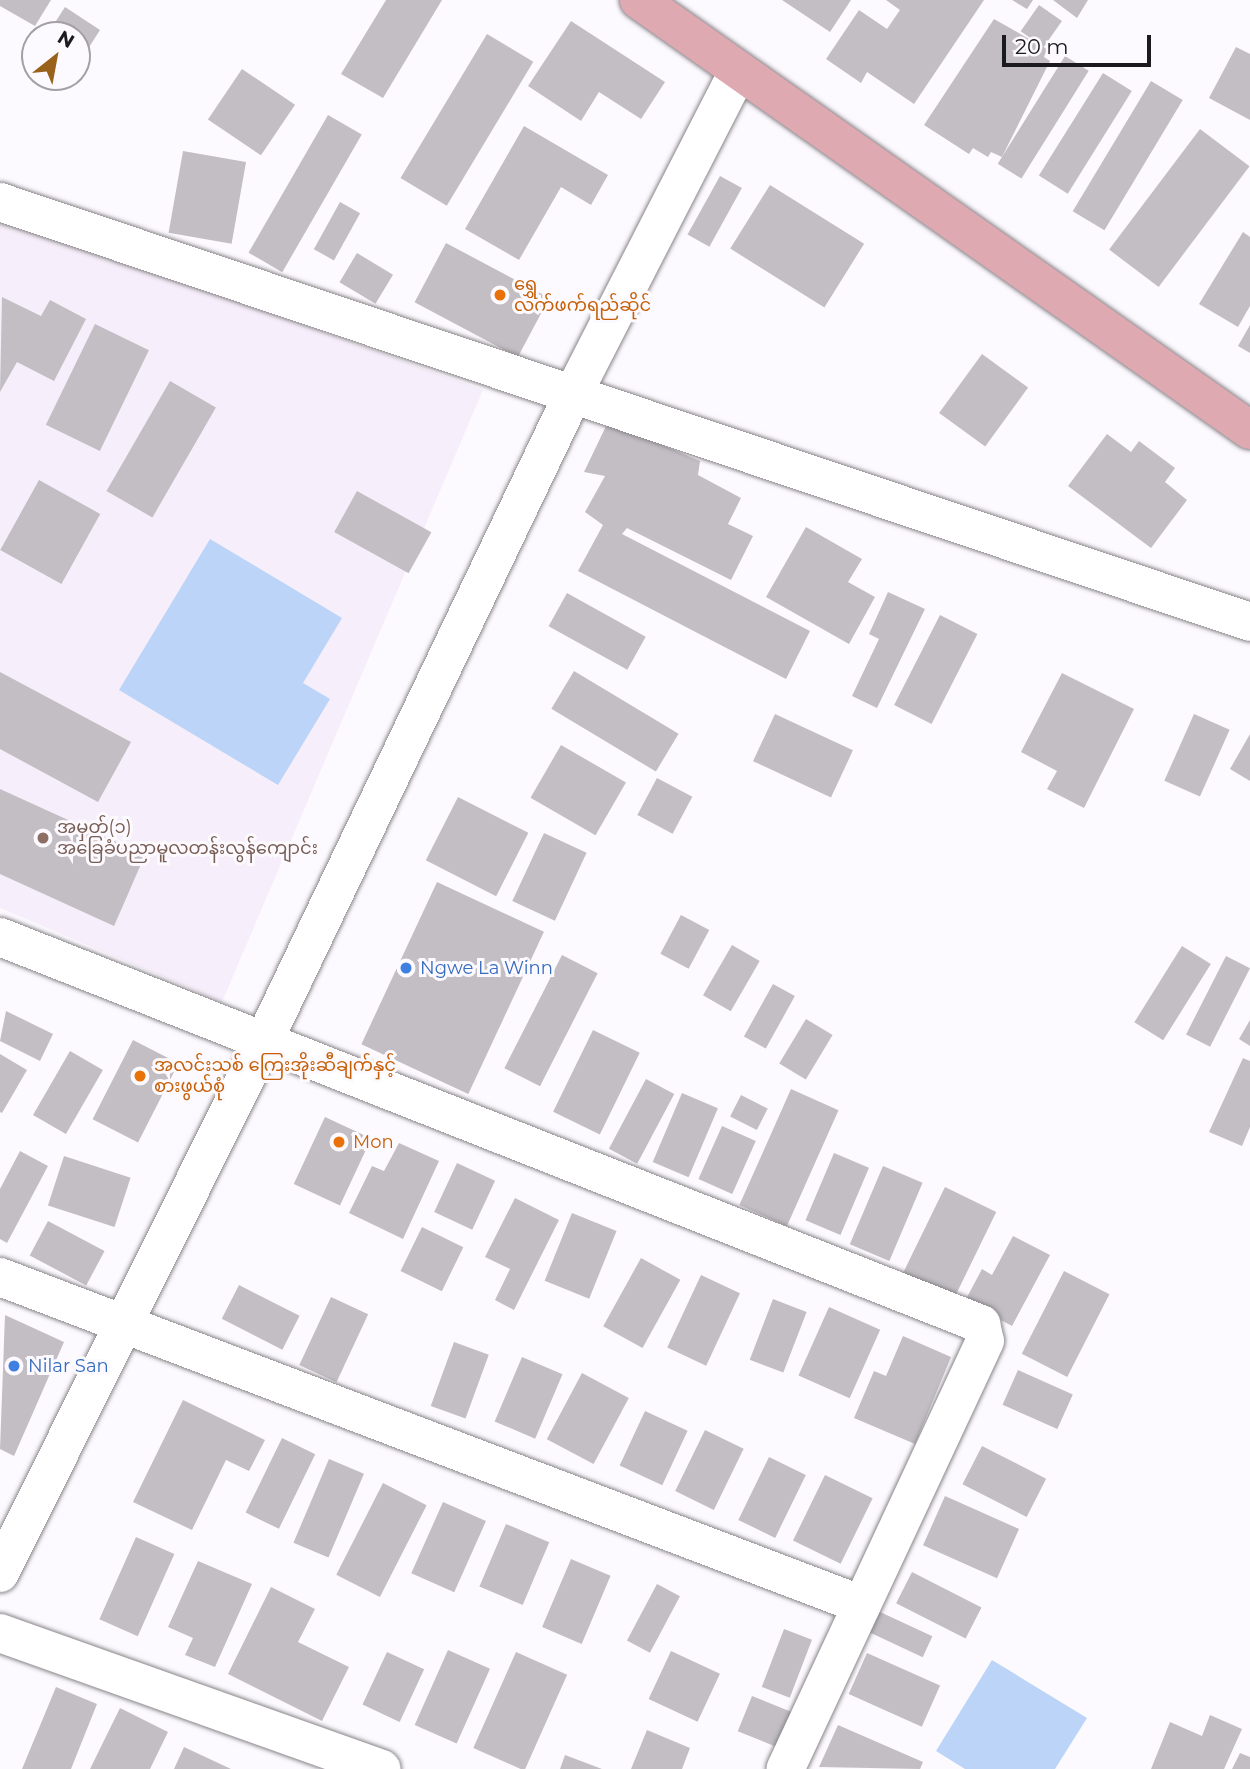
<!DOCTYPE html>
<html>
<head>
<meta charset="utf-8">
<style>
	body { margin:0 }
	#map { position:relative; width:1250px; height:1769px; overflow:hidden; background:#fdfaff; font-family:Montserrat,"Noto Sans Myanmar",sans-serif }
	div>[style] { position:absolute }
	.built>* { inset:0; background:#f6eefa }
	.water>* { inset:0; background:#bbd4f7 }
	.building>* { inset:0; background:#c2bec4; transform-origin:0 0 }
	.roads { filter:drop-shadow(0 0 2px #888589) drop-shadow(0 0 2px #888589) }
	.minor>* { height:38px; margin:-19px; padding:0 19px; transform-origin:19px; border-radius:19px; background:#fff }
	.major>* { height:38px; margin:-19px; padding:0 19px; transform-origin:19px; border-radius:19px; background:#dfa9b2 }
	.dots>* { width:19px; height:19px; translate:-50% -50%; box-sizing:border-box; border:4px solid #fdfaff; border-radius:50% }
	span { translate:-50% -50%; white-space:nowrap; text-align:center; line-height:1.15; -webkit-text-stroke:6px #fdfaff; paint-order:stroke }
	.food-label { font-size:18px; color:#c56008 }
	.left { translate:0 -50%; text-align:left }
	.education-label { font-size:18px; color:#785e54 }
	.shop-label { font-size:18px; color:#366cbe }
	.north { position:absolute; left:21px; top:21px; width:70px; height:70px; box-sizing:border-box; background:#fdfaff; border:2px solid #a3a0a4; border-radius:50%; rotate:31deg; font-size:19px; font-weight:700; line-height:28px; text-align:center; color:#1b1a1c }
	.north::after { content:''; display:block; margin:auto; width:24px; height:32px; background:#98621a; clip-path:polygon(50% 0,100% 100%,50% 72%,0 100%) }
	.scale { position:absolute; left:1002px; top:35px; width:149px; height:32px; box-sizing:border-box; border:4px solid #1b1a1c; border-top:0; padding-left:9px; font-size:21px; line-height:24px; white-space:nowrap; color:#1b1a1c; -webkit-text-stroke:5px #fdfaff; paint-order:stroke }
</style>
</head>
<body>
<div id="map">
	<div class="built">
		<div style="clip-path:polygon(0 215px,483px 390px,222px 1002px,0 908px)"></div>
	</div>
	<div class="water">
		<div style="clip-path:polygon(210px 539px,342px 618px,303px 683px,330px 699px,278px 785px,119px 690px)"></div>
		<div style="clip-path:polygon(992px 1660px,1087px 1718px,1055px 1769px,965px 1769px,936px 1751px)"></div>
	</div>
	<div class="building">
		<div style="clip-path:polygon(0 0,51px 0,35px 26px,0 6px)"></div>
		<div style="clip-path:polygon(386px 0,442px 0,383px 98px,341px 74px)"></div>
		<div style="clip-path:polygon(782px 0,851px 0,830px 32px)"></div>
		<div style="clip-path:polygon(886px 0,984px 0,914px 104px,867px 72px,861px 83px,826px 59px,859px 10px,887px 29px,900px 10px)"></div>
		<div style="clip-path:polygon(1012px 0,1033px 0,1027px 9px)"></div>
		<div style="clip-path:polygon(1053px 0,1088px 0,1077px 18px)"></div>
		<div style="left:1039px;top:5px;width:28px;height:32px;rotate:35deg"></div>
		<div style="clip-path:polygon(65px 7px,100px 30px,77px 66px,77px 35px,47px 35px)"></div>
		<div style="clip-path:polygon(994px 19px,1047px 49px,1044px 57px,1050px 61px,1002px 157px,991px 152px,988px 157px,973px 148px,969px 154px,924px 125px)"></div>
		<div style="clip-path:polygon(571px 21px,665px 82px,641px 119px,599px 92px,581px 121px,528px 86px)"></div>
		<div style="left:487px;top:34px;width:54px;height:168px;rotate:31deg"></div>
		<div style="clip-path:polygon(1236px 47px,1250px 54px,1250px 120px,1209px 98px)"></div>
		<div style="left:1065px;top:56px;width:28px;height:127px;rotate:32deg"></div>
		<div style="left:242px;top:69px;width:64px;height:61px;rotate:34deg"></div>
		<div style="left:1103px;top:73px;width:34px;height:121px;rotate:32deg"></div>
		<div style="clip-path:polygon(49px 77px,70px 77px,64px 87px)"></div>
		<div style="left:1151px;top:81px;width:37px;height:152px;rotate:31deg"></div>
		<div style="left:328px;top:115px;width:39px;height:159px;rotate:30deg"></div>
		<div style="clip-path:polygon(524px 126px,608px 175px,591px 205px,561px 187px,519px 260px,465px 229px)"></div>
		<div style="left:1200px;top:129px;width:62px;height:151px;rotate:37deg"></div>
		<div style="left:183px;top:151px;width:64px;height:83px;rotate:10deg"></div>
		<div style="left:720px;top:176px;width:25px;height:67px;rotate:29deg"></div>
		<div style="left:770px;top:185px;width:111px;height:75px;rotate:32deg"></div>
		<div style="left:340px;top:202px;width:23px;height:54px;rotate:29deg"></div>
		<div style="clip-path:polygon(1243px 232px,1250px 237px,1250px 306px,1238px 327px,1199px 304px)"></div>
		<div style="left:446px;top:243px;width:117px;height:67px;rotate:28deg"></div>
		<div style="left:357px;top:253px;width:42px;height:34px;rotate:31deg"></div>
		<div style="clip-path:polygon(2px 297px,41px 316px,50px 300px,86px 319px,54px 381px,17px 362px,0 392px)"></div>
		<div style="left:95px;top:324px;width:60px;height:112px;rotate:26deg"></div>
		<div style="clip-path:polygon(1250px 325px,1250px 353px,1238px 346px)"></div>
		<div style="left:982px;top:354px;width:57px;height:73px;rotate:36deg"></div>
		<div style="left:170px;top:381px;width:53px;height:127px;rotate:30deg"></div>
		<div style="clip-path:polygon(608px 422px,700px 461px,698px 475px,741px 498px,728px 524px,753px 536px,731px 580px,627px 528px,622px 534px,810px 631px,786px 679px,578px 571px,603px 525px,585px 512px,605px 476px,584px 472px)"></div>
		<div style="clip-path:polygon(1107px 434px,1131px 452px,1139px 441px,1175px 468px,1165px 482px,1187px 500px,1151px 548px,1068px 486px)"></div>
		<div style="left:39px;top:480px;width:70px;height:80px;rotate:29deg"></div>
		<div style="left:357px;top:491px;width:85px;height:47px;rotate:29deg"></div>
		<div style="clip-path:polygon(806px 527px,862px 559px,848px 582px,875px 597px,849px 644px,766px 597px)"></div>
		<div style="clip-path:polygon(888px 592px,925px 609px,877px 708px,852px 696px,879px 639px,869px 634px)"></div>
		<div style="left:567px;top:593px;width:90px;height:38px;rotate:29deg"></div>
		<div style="left:940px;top:615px;width:42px;height:101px;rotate:27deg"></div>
		<div style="left:574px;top:671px;width:122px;height:44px;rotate:31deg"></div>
		<div style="clip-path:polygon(0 672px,131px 742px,98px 802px,0 749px)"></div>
		<div style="clip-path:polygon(1062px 673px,1134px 709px,1084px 808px,1047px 789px,1057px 771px,1021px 752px)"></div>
		<div style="left:775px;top:714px;width:86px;height:52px;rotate:25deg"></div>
		<div style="left:1194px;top:714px;width:39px;height:73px;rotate:24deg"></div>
		<div style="clip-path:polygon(1250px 734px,1250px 781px,1230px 769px)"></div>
		<div style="left:561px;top:745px;width:75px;height:61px;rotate:30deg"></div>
		<div style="left:657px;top:778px;width:40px;height:42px;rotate:28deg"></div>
		<div style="clip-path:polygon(0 789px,145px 855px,114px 926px,0 874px)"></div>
		<div style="left:458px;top:797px;width:79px;height:71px;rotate:27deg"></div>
		<div style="left:544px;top:833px;width:47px;height:75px;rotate:25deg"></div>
		<div style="left:437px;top:882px;width:118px;height:179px;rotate:25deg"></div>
		<div style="left:681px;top:915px;width:32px;height:44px;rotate:28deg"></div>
		<div style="left:732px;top:945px;width:32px;height:58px;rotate:30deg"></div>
		<div style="left:1182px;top:946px;width:34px;height:90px;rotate:32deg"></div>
		<div style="left:562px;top:955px;width:40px;height:127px;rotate:27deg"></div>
		<div style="left:1226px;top:956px;width:27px;height:88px;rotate:27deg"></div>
		<div style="left:773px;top:984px;width:25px;height:60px;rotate:29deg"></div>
		<div style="clip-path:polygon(6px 1011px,53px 1034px,40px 1061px,0 1041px)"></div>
		<div style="left:806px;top:1019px;width:31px;height:52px;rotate:31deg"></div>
		<div style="clip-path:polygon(1250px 1020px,1250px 1046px,1239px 1039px)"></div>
		<div style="left:593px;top:1030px;width:52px;height:91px;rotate:26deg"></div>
		<div style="left:133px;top:1040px;width:51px;height:89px;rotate:27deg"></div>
		<div style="left:70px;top:1051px;width:38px;height:74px;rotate:30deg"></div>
		<div style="clip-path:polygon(0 1054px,27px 1070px,2px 1113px,0 1112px)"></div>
		<div style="clip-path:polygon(1243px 1058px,1250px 1061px,1250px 1127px,1242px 1146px,1209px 1132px)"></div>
		<div style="left:646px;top:1079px;width:32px;height:79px;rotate:28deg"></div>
		<div style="left:791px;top:1089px;width:52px;height:127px;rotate:24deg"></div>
		<div style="left:682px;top:1093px;width:39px;height:75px;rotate:23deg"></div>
		<div style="left:741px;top:1095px;width:30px;height:24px;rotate:27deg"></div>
		<div style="left:325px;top:1117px;width:51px;height:74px;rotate:25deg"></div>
		<div style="left:722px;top:1126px;width:37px;height:58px;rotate:24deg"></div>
		<div style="clip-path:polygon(399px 1143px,439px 1161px,403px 1239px,349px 1213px,372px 1166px,384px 1171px)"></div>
		<div style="clip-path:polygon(20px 1151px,48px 1166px,7px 1243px,0 1239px,0 1189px)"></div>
		<div style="left:834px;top:1153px;width:38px;height:73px;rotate:23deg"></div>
		<div style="left:64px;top:1156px;width:70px;height:52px;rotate:18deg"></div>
		<div style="left:457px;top:1163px;width:42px;height:54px;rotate:25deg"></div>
		<div style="left:883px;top:1166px;width:43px;height:85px;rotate:23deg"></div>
		<div style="left:945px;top:1187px;width:57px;height:98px;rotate:26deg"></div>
		<div style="clip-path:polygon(515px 1198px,559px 1220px,514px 1310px,495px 1300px,510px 1269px,485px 1257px)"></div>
		<div style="left:572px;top:1213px;width:48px;height:73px;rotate:22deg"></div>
		<div style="left:48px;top:1221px;width:64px;height:39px;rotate:28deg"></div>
		<div style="left:422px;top:1227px;width:46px;height:49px;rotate:26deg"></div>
		<div style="clip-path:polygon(1013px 1236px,1050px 1255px,1012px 1326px,965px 1301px,982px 1269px,992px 1275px)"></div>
		<div style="left:641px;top:1258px;width:45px;height:78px;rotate:29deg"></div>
		<div style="left:1064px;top:1271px;width:51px;height:93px;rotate:27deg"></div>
		<div style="left:701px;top:1275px;width:43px;height:80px;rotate:25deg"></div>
		<div style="left:239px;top:1285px;width:68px;height:38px;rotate:27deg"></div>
		<div style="left:331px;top:1297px;width:41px;height:75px;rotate:25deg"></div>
		<div style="left:773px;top:1299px;width:36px;height:65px;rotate:21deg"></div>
		<div style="left:829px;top:1307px;width:56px;height:75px;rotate:24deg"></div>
		<div style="clip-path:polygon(5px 1315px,64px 1342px,14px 1456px,0 1449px)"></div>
		<div style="clip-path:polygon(903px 1336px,951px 1357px,915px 1444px,854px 1418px,874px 1371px,886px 1376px)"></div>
		<div style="left:454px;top:1342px;width:37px;height:68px;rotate:20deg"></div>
		<div style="left:522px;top:1357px;width:44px;height:70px;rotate:23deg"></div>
		<div style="left:1018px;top:1370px;width:60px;height:38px;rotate:24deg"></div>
		<div style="left:582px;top:1373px;width:53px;height:75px;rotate:28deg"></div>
		<div style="clip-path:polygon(183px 1400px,265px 1440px,249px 1471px,226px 1460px,192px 1530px,133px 1502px)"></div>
		<div style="left:645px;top:1411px;width:47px;height:60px;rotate:25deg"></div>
		<div style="left:705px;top:1430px;width:43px;height:68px;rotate:26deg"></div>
		<div style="left:282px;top:1438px;width:37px;height:83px;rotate:26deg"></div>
		<div style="left:982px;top:1446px;width:72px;height:43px;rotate:27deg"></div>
		<div style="left:769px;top:1457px;width:41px;height:70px;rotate:26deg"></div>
		<div style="left:329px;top:1459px;width:38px;height:91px;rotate:23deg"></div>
		<div style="left:825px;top:1475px;width:53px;height:73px;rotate:26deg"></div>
		<div style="left:383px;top:1483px;width:49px;height:103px;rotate:27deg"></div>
		<div style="left:945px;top:1496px;width:81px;height:54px;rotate:24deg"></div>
		<div style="left:443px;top:1502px;width:47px;height:78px;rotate:24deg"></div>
		<div style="left:506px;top:1524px;width:47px;height:68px;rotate:23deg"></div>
		<div style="left:136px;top:1537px;width:42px;height:90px;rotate:24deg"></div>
		<div style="left:571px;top:1559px;width:43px;height:74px;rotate:23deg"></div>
		<div style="clip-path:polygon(198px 1561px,252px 1584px,215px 1667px,185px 1655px,193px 1638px,168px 1627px)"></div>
		<div style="left:912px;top:1572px;width:78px;height:35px;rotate:27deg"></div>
		<div style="left:657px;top:1584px;width:26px;height:64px;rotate:28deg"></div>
		<div style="clip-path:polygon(271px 1587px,315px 1609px,298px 1642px,349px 1667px,322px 1721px,228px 1674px)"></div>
		<div style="left:878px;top:1611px;width:60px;height:23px;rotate:25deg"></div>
		<div style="left:784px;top:1629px;width:30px;height:62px;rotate:21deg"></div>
		<div style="left:448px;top:1650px;width:46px;height:82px;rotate:24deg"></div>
		<div style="left:671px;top:1651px;width:54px;height:53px;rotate:25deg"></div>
		<div style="left:387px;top:1652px;width:41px;height:58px;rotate:25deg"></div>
		<div style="left:516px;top:1652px;width:56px;height:105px;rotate:24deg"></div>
		<div style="left:867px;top:1653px;width:80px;height:45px;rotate:24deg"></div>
		<div style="clip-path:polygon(56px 1687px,97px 1704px,71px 1769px,22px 1769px)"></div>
		<div style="left:752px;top:1696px;width:42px;height:38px;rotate:22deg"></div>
		<div style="clip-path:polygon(120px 1708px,168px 1732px,150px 1769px,90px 1769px)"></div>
		<div style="clip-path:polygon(1210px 1715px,1242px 1729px,1224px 1769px,1151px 1769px,1170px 1722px,1202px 1736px)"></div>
		<div style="clip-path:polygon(838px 1725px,923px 1762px,920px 1769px,819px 1767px)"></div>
		<div style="clip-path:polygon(647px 1730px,690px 1748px,682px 1769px,631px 1769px)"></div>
		<div style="clip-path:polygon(184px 1747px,231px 1769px,174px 1769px)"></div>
		<div style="clip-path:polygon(1240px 1753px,1250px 1757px,1250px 1769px,1232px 1769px)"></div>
		<div style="clip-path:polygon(565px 1755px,602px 1769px,560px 1769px)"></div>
	</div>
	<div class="roads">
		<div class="minor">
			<div style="left:0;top:202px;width:1319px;rotate:18.57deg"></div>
			<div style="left:0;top:937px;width:1055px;rotate:21.53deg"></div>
			<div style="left:981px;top:1324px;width:17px;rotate:77deg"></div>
			<div style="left:985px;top:1341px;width:472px;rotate:115deg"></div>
			<div style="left:0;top:1277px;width:922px;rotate:20.83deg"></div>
			<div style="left:0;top:1573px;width:589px;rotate:-63.61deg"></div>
			<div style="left:262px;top:1045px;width:721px;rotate:-64.46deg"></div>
			<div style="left:573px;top:394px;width:360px;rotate:-62.9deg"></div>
			<div style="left:0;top:1633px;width:405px;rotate:19.6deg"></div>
		</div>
		<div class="major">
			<div style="left:639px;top:0;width:747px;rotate:35.14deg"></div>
		</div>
	</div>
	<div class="dots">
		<div style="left:500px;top:295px;background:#e8710a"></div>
		<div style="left:43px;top:838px;background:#8d6e63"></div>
		<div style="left:406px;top:968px;background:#3f7fe0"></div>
		<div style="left:140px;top:1076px;background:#e8710a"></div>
		<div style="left:339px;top:1142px;background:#e8710a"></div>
		<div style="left:14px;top:1366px;background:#3f7fe0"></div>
	</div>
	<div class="food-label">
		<span class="left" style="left:514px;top:295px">ရွှေ<br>လက်ဖက်ရည်ဆိုင်</span>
		<span class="left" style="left:154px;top:1076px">အလင်းသစ် ကြေးအိုးဆီချက်နှင့်<br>စားဖွယ်စုံ</span>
		<span class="left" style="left:353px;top:1142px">Mon</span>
	</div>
	<div class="education-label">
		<span class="left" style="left:57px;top:838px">အမှတ်(၁)<br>အခြေခံပညာမူလတန်းလွန်ကျောင်း</span>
	</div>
	<div class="shop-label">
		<span class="left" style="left:420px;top:968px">Ngwe La Winn</span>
		<span class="left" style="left:28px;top:1366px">Nilar San</span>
	</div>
	<div class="north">N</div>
	<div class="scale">20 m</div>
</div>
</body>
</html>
